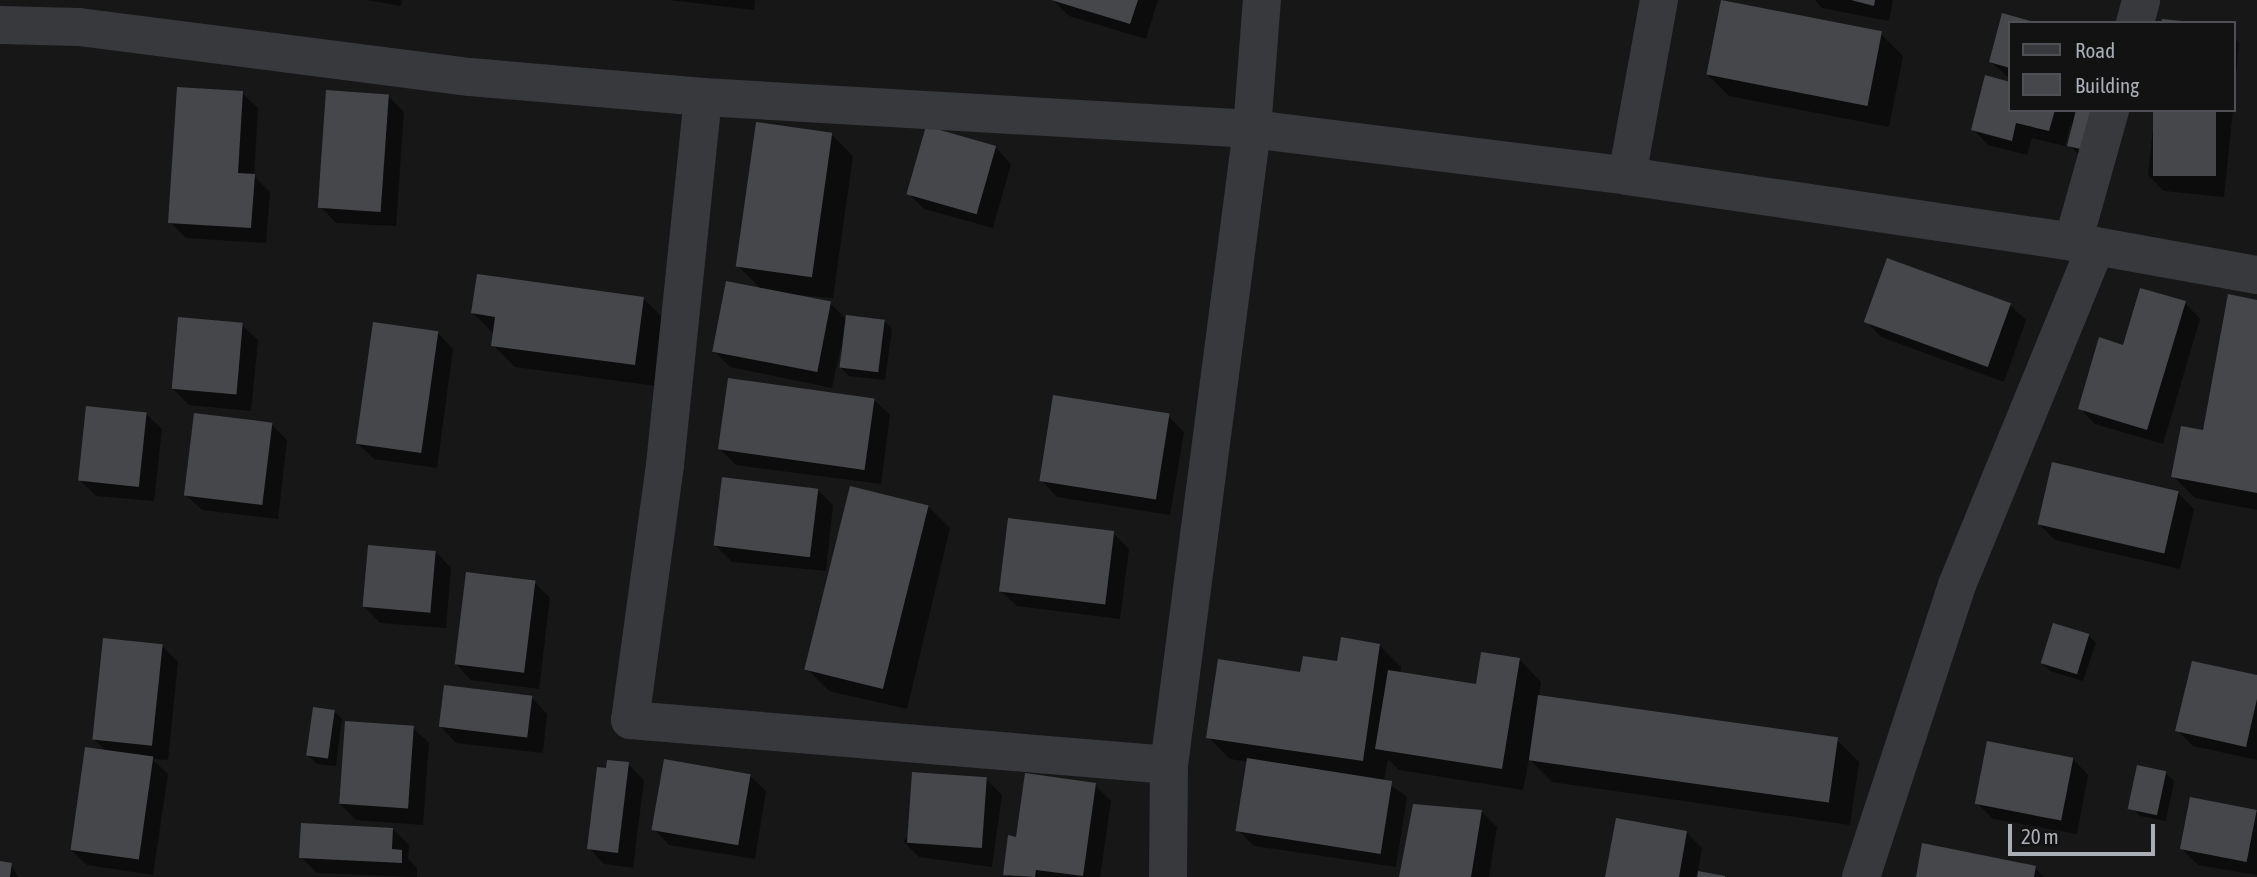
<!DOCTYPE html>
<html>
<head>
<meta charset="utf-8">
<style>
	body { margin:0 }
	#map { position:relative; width:2257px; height:877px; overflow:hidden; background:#171718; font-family:"Asap Condensed",sans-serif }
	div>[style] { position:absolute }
	.shadow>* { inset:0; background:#0007 }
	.building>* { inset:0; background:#46474b; transform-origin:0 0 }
	.minor>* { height:38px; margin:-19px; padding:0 19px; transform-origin:19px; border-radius:19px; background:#38393d }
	span { translate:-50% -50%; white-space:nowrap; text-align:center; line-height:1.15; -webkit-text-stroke:7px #121213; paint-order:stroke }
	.legend { position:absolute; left:2008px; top:21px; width:228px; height:91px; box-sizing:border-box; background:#121213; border:2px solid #4f5055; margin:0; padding:9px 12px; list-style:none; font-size:21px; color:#aaaeb7 }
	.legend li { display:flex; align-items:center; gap:14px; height:35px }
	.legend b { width:35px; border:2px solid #4f5055 }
	.scale { position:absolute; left:2008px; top:824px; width:147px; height:32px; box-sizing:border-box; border:4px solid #aaaeb7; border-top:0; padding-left:9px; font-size:21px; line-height:24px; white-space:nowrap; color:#aaaeb7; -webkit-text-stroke:5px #121213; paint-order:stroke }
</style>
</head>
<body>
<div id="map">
	<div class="shadow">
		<div style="clip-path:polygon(367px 0,402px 0,401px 6px)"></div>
		<div style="clip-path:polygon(669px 0,755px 0,754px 10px)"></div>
		<div style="clip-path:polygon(1053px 0,1158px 0,1146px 39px,1069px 16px)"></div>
		<div style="clip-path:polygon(1815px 0,1893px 0,1889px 21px,1822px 8px)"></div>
		<div style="clip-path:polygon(2003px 15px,2031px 23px,2010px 23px,2010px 79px,1991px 62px)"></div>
		<div style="clip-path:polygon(1881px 34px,1903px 56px,1889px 127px,1729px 96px,1707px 74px)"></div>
		<div style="clip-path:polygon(2234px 37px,2239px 43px,2234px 95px)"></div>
		<div style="clip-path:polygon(1987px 77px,2010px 83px,2010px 110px,2073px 110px,2102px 159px,2077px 153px,2069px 145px,2072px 119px,2065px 146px,2032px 138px,2027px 155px,1988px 145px,1973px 129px)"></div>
		<div style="clip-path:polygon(242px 93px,258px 108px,254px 176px,270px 192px,266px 243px,186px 238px,170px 222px)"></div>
		<div style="clip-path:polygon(388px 96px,404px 112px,396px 226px,336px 223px,321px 207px)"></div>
		<div style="clip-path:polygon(2155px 110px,2233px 110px,2224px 197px,2164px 191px,2148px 175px)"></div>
		<div style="clip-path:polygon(927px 128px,996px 148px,1011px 164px,993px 228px,924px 209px,908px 193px)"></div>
		<div style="clip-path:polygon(831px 134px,853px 156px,833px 298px,785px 294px,830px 303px,847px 320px,884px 321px,892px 329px,885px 380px,849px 376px,841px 368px,841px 346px,832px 388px,730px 367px,714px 351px,761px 289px,737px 265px)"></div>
		<div style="clip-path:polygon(643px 298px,665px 320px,656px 386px,515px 367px,493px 345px,494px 334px,473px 313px)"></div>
		<div style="clip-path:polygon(2257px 302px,2257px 510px,2195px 498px,2173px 476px,2204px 432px)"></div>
		<div style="clip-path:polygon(2185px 303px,2200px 319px,2163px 444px,2095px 424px,2080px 408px)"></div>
		<div style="clip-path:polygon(2010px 305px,2026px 320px,2004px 382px,1881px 337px,1866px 321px)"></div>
		<div style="clip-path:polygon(242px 325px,258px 340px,251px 411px,189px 405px,173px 389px)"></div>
		<div style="clip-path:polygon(438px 333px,453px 349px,437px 468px,374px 459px,358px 444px)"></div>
		<div style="clip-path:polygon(874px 400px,890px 415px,881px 484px,736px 465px,720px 449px)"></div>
		<div style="clip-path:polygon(146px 414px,162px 429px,154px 501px,96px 496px,80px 480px)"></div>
		<div style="clip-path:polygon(1168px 416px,1184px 432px,1170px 515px,1057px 497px,1042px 481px)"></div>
		<div style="clip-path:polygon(271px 424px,287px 440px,278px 519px,202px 510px,186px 495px)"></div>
		<div style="clip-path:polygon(817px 489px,833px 505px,826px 571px,732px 562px,716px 546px)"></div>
		<div style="clip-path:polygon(2178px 493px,2194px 509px,2180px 569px,2055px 540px,2039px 524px)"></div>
		<div style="clip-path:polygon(928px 506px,950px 528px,907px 709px,829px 691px,807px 669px)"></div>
		<div style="clip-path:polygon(1113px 533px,1129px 549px,1120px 619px,1017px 606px,1001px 591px)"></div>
		<div style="clip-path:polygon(436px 552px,451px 568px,446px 628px,380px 623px,365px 607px)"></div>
		<div style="clip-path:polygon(535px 583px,550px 598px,539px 689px,471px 680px,456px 664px)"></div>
		<div style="clip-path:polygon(2088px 635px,2096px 643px,2083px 681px,2050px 671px,2042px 663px)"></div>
		<div style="clip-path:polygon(1379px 645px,1401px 667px,1400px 674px,1478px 686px,1520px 660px,1541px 682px,1539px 697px,1837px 740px,1859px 762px,1850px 825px,1552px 782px,1529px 759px,1523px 790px,1399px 770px,1388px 759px,1384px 780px,1407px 797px,1396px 867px,1254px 846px,1238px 830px,1248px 762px,1230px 759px,1208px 737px,1302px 674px)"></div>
		<div style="clip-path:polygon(162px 646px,178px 662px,168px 760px,152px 759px,168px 774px,153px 875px,87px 865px,71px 850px,107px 752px,93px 738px)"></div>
		<div style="clip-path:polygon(2257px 677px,2257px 760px,2193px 746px,2177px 730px)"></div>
		<div style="clip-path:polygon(532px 698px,547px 714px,543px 753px,456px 743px,441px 727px)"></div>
		<div style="clip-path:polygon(334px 711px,342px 719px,336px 766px,317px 764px,309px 756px)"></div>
		<div style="clip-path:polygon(413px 728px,429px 743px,423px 825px,356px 820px,340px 804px)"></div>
		<div style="clip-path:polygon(2073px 759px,2088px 775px,2077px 834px,1993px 819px,1977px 803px)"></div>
		<div style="clip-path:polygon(628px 764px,644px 780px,633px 868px,604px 864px,589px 848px,608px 770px)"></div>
		<div style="clip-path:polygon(2166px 773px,2174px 781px,2166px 821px,2140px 816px,2132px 808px)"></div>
		<div style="clip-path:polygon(750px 776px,766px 791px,755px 859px,669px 845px,654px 829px)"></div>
		<div style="clip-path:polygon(986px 779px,1002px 795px,992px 867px,919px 857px,903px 841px)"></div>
		<div style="clip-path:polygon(1095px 785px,1111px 801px,1100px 877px,1007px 877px,1018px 839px)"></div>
		<div style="clip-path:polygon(1481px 811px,1497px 827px,1489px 877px,1401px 877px)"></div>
		<div style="clip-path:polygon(2257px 811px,2257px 875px,2198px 865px,2182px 849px)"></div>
		<div style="clip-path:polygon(393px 829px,409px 845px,408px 858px,417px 868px,417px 877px,317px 873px,301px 857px)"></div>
		<div style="clip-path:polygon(1686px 832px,1702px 848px,1698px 872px,1723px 877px,1607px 877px)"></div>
		<div style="clip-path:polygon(0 863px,11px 864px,18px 877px,0 877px)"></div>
		<div style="clip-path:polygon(2035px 868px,2044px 877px,1918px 877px)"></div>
	</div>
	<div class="building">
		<div style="clip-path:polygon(1051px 0,1138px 0,1130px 24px)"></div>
		<div style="left:1721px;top:0;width:164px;height:76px;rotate:11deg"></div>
		<div style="clip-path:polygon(1851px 0,1875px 0,1874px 6px)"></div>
		<div style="clip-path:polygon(2002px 13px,2034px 22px,2010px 23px,2010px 68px,1989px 62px)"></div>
		<div style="clip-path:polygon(2162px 19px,2182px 21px,2182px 23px,2161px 23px)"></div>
		<div style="clip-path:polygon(1985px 75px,2010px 82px,2010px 110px,2055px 110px,2049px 131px,2016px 123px,2012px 141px,1971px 130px)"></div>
		<div style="clip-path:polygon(177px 87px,243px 91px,238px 173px,255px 174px,251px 228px,168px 223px)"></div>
		<div style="left:326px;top:90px;width:63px;height:118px;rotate:4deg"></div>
		<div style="clip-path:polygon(2076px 110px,2104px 110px,2094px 152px,2067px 146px)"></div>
		<div style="left:2153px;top:110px;width:63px;height:66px"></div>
		<div style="left:756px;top:122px;width:77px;height:146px;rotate:8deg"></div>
		<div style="left:926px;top:126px;width:73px;height:71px;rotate:16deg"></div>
		<div style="left:1887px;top:258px;width:132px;height:68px;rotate:20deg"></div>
		<div style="clip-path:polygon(477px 274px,644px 297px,635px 365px,491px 346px,495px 317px,471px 313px)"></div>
		<div style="left:726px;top:281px;width:107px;height:72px;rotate:11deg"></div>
		<div style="clip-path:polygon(2140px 288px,2186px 301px,2147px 430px,2078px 409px,2099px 337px,2123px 345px)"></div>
		<div style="clip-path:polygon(2228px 294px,2257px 300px,2257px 493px,2171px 477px,2181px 426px,2203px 430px)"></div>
		<div style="left:846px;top:315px;width:39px;height:53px;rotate:7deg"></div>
		<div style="left:178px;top:317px;width:65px;height:72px;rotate:5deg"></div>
		<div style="left:373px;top:322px;width:66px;height:123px;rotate:8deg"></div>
		<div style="left:728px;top:378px;width:148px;height:72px;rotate:8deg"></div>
		<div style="left:1053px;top:395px;width:118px;height:87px;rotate:9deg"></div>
		<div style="left:86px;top:406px;width:61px;height:75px;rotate:6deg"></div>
		<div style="left:194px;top:413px;width:79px;height:83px;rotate:7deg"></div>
		<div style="left:2052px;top:462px;width:130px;height:64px;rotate:13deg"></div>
		<div style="left:722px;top:477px;width:97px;height:69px;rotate:7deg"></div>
		<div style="left:850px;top:486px;width:81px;height:189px;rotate:14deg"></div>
		<div style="left:1008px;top:518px;width:107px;height:74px;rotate:7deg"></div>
		<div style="left:368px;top:545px;width:68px;height:62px;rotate:5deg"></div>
		<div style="left:466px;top:572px;width:70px;height:93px;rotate:7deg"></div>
		<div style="left:2053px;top:623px;width:38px;height:42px;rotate:17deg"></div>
		<div style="clip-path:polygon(1341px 637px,1380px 644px,1363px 761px,1206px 738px,1218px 659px,1300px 672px,1303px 656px,1337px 661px)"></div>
		<div style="left:103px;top:638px;width:60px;height:102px;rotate:6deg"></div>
		<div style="clip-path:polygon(1481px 652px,1520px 658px,1502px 769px,1375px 749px,1388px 670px,1476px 684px)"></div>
		<div style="clip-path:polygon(2192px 661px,2257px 675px,2257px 699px,2246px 747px,2175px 731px)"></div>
		<div style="left:444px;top:685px;width:89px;height:42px;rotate:7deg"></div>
		<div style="left:1538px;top:695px;width:303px;height:66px;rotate:8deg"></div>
		<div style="left:313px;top:707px;width:22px;height:49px;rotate:8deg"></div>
		<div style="left:345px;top:721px;width:69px;height:83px;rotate:4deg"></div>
		<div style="left:1987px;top:741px;width:88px;height:64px;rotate:11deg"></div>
		<div style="left:85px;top:747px;width:69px;height:104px;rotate:8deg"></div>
		<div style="left:1247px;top:758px;width:147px;height:74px;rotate:9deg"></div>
		<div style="left:664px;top:759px;width:88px;height:72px;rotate:10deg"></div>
		<div style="clip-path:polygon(607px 760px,629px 762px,618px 853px,587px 849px,597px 767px,606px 768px)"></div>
		<div style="left:2137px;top:765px;width:30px;height:45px;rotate:12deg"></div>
		<div style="left:912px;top:772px;width:75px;height:71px;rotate:4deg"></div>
		<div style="clip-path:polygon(1025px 773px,1096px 783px,1083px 876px,1036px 870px,1035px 877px,1003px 875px,1008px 835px,1016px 837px)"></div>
		<div style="left:2190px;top:797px;width:68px;height:53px;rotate:11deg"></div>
		<div style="clip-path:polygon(1413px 804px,1482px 810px,1471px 877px,1399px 877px)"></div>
		<div style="clip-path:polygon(1616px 818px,1687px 831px,1679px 877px,1605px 877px)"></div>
		<div style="clip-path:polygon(301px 823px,393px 828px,392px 849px,402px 850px,402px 863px,299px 858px)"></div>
		<div style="clip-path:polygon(1922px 843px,2036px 866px,2034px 877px,1916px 877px)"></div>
		<div style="clip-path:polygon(0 861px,12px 863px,10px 877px,0 877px)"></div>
		<div style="clip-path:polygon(1698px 871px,1725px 876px,1725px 877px,1697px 877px)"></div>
	</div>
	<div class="minor">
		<div style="left:2135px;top:23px;width:24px;rotate:-75deg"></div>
		<div style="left:0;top:25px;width:79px;rotate:1.5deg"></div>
		<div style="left:79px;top:27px;width:394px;rotate:7.3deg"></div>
		<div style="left:470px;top:77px;width:234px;rotate:4.9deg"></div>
		<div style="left:703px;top:97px;width:550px;rotate:3.34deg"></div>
		<div style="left:1252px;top:129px;width:378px;rotate:7.1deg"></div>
		<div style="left:1627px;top:176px;width:451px;rotate:8.4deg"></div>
		<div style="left:2073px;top:242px;width:187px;rotate:10.2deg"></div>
		<div style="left:703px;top:97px;width:370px;rotate:95.9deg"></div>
		<div style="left:665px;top:465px;width:257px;rotate:97.8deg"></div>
		<div style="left:630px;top:720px;width:541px;rotate:4.77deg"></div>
		<div style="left:1627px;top:176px;width:179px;rotate:-79.7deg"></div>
		<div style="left:2073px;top:242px;width:137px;rotate:-74.3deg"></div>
		<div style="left:1168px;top:877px;width:112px;rotate:-89.5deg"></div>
		<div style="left:1169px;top:765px;width:641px;rotate:-82.56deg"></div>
		<div style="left:1252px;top:129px;width:129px;rotate:-85.6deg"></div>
		<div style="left:1861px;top:877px;width:307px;rotate:-71.8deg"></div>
		<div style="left:1957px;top:585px;width:366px;rotate:-67.7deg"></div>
	</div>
	<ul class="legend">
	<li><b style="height:9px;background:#38393d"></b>Road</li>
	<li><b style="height:19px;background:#46474b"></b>Building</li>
	</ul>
	<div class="scale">20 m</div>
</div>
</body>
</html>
